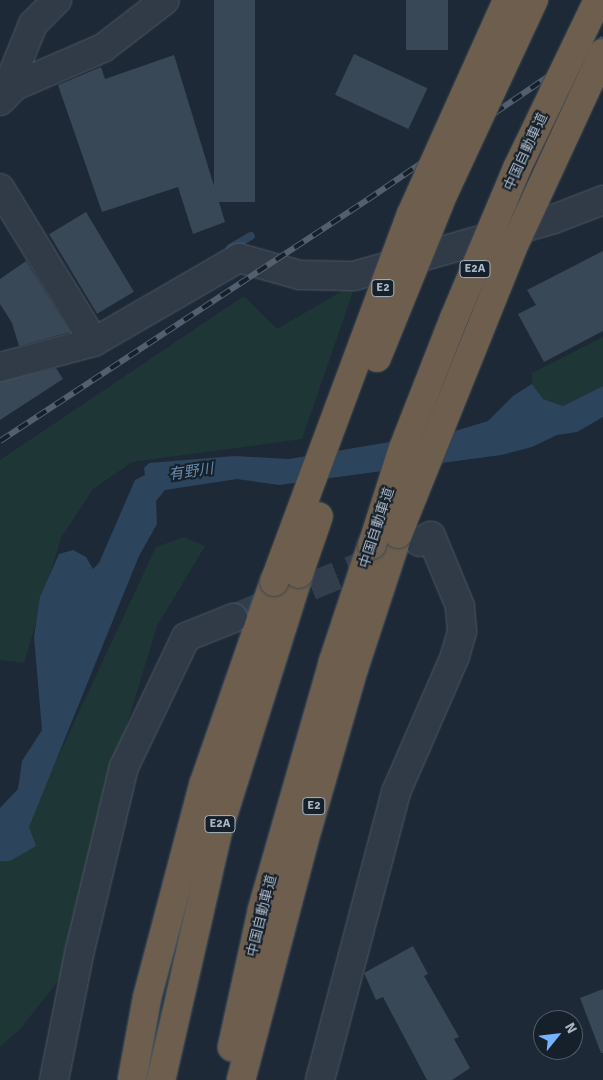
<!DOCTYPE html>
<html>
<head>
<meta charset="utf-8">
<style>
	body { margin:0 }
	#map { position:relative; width:603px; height:1080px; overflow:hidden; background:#1d2936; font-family:Signika,"Noto Sans JP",sans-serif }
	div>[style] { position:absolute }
	.green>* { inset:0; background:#1f3637 }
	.water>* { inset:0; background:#2d445d }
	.stream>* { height:8px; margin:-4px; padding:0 4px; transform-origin:4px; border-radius:4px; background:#2d445d }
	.building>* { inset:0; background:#394857; transform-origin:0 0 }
	.minor-tunnel>* { height:28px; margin-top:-14px; transform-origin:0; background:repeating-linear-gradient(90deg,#323e4b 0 28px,transparent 0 42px) }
	.roads { filter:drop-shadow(0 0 1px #4e5965) drop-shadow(0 0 1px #4e5965) }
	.minor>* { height:28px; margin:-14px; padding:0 14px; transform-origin:14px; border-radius:14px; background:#303b47 }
	.highway>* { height:28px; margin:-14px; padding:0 14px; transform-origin:14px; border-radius:14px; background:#6d5e4d }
	.rail>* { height:5.5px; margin-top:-2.75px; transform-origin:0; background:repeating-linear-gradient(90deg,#16202b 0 11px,#525f6e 0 22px); box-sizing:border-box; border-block:1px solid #525f6e }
	.bridges { filter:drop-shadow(0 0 1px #3b4651) drop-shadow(0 0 1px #3b4651) }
	.highway-bridge>* { height:28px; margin:-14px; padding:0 14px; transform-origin:14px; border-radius:14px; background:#6d5e4d }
	span { translate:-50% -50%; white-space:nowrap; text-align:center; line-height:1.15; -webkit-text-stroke:4px #16202b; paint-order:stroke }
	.shield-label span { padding:1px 4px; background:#16202b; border:1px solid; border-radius:4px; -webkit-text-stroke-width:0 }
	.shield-label { font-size:12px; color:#aab6c4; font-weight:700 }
	.street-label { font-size:14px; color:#aab6c4 }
	.water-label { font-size:15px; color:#6789ab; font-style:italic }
	.north { position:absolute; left:533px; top:1010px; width:50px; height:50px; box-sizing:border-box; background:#16202b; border:1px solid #515c68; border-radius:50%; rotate:61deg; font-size:14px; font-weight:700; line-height:20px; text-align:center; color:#aab6c4 }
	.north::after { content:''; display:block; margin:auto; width:18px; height:22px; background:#74b3ff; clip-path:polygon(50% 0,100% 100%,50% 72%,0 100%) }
</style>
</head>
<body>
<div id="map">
	<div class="green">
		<div style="clip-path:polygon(356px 283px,302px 439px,132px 462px,93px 489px,61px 538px,24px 663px,0 660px,0 460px,244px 296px,277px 329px)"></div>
		<div style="clip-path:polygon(603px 337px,603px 386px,563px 406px,543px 399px,532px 384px,532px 373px)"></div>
		<div style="clip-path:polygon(184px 537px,205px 546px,157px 626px,117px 757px,62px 976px,21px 1028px,0 1047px,0 838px,50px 774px,156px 547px)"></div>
	</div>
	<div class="water">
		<div style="clip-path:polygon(532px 384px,543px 399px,563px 406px,603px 386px,603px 417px,577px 432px,557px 435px,532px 447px,501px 455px,279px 485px,237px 479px,165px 490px,156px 501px,157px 524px,139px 556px,29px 827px,36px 846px,10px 861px,0 861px,0 808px,18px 789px,22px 761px,42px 730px,34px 637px,40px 597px,59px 554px,73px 550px,86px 557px,93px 569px,99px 563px,135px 480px,145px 475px,144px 468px,149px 463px,234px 456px,289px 459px,455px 431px,488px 421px,513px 396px)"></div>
	</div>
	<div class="stream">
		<div style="left:230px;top:248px;width:24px;rotate:-30deg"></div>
	</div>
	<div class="building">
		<div style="left:214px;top:0;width:41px;height:202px"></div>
		<div style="left:406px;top:0;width:42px;height:50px"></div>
		<div style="left:354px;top:54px;width:81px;height:45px;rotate:25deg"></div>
		<div style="clip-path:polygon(174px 55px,225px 222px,193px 234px,178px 187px,102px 212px,58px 85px,101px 67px,105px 79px)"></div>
		<div style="left:86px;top:212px;width:93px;height:43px;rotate:59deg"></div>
		<div style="clip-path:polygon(603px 251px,603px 331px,544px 362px,518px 314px,536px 305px,527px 290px)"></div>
		<div style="clip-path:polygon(26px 261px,70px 332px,19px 346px,12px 323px,0 304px,0 279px)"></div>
		<div style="clip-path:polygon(56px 368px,63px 379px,0 420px,0 382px)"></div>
		<div style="clip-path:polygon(413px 946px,428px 974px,424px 976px,459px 1037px,454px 1039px,470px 1068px,452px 1080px,427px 1080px,383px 997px,376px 1000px,364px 973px)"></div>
		<div style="clip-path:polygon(603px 989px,603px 1053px,601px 1053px,580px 998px)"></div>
	</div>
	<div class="minor-tunnel">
		<div style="left:233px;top:618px;width:162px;rotate:-22.1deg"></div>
	</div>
	<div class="roads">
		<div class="minor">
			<div style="left:3px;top:98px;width:80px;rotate:-67.9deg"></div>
			<div style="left:33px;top:24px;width:34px;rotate:-45deg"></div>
			<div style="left:0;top:101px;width:21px;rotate:-45deg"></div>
			<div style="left:15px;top:86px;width:96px;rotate:-23.4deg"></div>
			<div style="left:103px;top:48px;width:78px;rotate:-37.7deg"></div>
			<div style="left:0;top:188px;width:180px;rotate:58.6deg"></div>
			<div style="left:0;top:367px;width:97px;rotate:-14.9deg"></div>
			<div style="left:94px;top:342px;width:168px;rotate:-30.1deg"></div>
			<div style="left:239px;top:258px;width:63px;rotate:15.6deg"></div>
			<div style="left:300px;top:275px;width:54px;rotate:1.1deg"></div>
			<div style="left:354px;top:276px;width:208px;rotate:-15.9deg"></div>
			<div style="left:554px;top:219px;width:53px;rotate:-21.2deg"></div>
			<div style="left:54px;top:1080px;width:133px;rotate:-78.7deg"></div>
			<div style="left:80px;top:950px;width:188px;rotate:-76.5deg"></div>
			<div style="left:124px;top:767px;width:144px;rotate:-64.5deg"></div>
			<div style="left:186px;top:637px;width:51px;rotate:-22deg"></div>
			<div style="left:320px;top:1080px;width:298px;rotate:-75.2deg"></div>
			<div style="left:396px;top:792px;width:148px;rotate:-66.5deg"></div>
			<div style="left:455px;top:656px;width:26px;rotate:-74deg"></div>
			<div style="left:462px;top:631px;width:25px;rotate:-95deg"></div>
			<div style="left:460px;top:606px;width:76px;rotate:-112.5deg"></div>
			<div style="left:431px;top:536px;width:13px;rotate:153deg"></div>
		</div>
		<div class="highway">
			<div style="left:232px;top:1047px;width:140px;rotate:-77.6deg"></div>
			<div style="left:262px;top:910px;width:258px;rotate:-74deg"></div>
			<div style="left:333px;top:662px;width:123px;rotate:-71.6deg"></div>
			<div style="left:132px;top:1080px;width:83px;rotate:-79.6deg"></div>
			<div style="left:147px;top:998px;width:222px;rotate:-75.2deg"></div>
			<div style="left:204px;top:783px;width:213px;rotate:-70.8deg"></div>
			<div style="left:161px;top:1080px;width:255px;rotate:-77.1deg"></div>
			<div style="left:218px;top:831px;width:269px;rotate:-72.5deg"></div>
			<div style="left:241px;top:1080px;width:262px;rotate:-75.2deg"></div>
			<div style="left:308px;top:827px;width:166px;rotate:-73.9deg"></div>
			<div style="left:354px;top:668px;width:141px;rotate:-71.8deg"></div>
		</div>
	</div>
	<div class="rail">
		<div style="left:0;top:441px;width:439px;rotate:-33.3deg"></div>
		<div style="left:367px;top:200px;width:286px;rotate:-34.3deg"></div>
	</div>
	<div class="bridges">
		<div class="highway-bridge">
			<div style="left:377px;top:358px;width:178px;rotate:-67.9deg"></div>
			<div style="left:444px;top:193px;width:213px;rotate:-65deg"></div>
			<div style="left:398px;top:534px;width:306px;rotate:-68.1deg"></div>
			<div style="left:512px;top:250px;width:217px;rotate:-65.2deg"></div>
			<div style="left:372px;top:545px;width:102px;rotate:-72.3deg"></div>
			<div style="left:403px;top:448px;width:140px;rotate:-68.6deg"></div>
			<div style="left:454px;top:318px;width:163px;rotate:-67.2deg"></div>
			<div style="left:517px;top:168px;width:187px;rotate:-64.3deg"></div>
			<div style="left:299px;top:574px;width:61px;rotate:-71deg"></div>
			<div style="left:274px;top:582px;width:393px;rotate:-69.6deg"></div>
			<div style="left:411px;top:214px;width:235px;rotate:-65.8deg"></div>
		</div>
	</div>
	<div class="shield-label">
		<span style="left:475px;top:269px">E2A</span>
		<span style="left:383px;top:288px">E2</span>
		<span style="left:314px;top:806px">E2</span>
		<span style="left:220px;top:824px">E2A</span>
	</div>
	<div class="street-label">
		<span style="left:526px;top:152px;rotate:-65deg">中国自動車道</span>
		<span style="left:377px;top:528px;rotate:-72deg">中国自動車道</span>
		<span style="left:262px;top:916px;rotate:-76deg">中国自動車道</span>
	</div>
	<div class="water-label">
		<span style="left:191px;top:472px;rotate:-8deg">有野川</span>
	</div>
	<div class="north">N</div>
</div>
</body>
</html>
